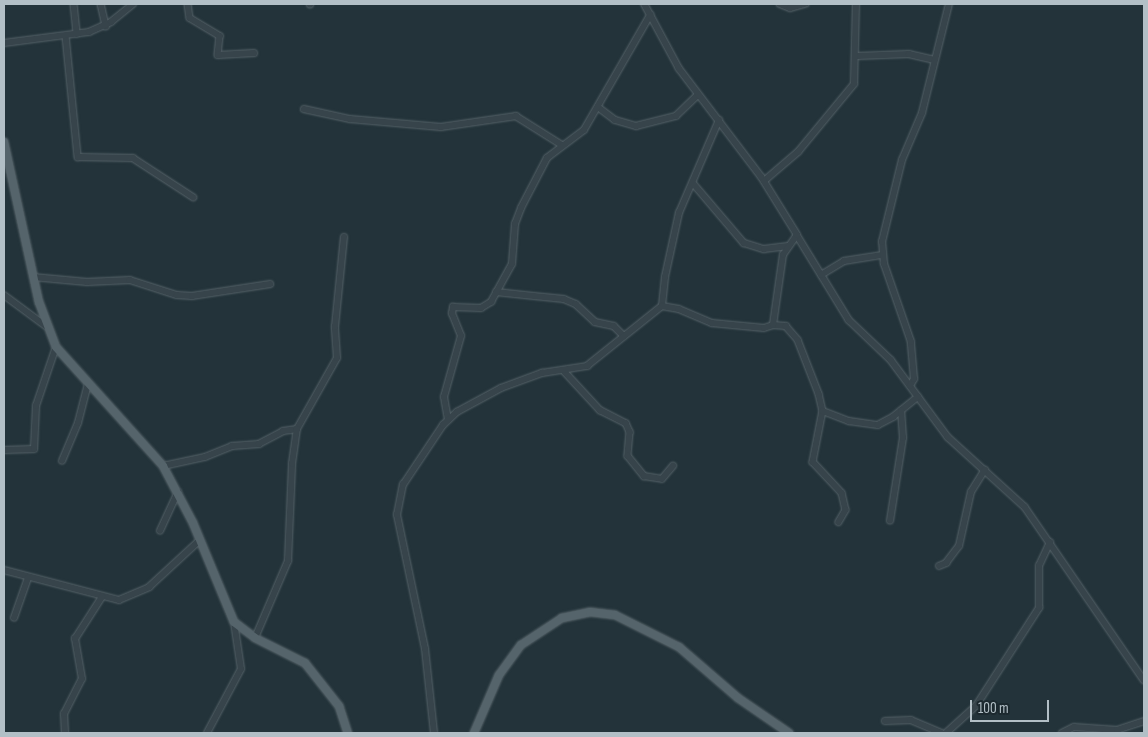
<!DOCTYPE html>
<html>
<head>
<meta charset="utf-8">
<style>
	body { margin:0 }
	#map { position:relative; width:1148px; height:737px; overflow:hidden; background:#23333a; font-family:"Sofia Sans Condensed",sans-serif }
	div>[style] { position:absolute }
	.roads { filter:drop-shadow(0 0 1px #556268) drop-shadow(0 0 1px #556268) }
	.minor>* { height:5.5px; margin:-2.75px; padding:0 2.75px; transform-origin:2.75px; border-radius:2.75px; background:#37444b }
	.major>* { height:8px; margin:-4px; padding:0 4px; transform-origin:4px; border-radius:4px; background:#55646b }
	span { translate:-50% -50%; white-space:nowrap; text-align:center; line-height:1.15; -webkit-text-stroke:4.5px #1c292f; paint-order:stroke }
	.frame { position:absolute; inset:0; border:5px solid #b2bfc6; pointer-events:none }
	.scale { position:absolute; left:970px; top:700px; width:79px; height:22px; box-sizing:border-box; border:2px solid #b2bfc6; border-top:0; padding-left:6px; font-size:15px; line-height:18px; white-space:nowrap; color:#b2bfc6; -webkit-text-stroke:4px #1c292f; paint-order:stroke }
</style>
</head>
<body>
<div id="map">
	<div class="roads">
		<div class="minor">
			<div style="left:74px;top:4px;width:30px;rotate:84deg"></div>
			<div style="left:101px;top:4px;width:23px;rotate:77deg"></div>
			<div style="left:188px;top:4px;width:14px;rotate:82deg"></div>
			<div style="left:190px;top:18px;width:35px;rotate:31deg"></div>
			<div style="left:220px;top:36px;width:19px;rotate:96deg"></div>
			<div style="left:218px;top:55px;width:36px;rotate:-3deg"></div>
			<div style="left:780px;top:4px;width:11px;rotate:22deg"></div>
			<div style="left:790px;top:8px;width:16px;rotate:-15deg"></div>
			<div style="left:310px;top:5px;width:1px;rotate:-90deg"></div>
			<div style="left:66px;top:36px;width:122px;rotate:84.3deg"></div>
			<div style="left:78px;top:157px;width:55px;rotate:1deg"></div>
			<div style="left:133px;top:158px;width:72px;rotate:33deg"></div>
			<div style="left:4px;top:43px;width:86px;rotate:-7.4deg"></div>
			<div style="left:89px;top:32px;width:24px;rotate:-24deg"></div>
			<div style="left:111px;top:22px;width:28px;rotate:-39deg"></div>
			<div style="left:857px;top:56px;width:52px;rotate:-2.2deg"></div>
			<div style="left:909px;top:54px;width:26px;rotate:13deg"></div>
			<div style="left:598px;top:107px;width:21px;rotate:37deg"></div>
			<div style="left:615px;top:120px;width:22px;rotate:16deg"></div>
			<div style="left:636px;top:126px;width:41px;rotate:-14deg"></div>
			<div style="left:676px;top:116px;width:30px;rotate:-44deg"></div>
			<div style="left:304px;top:109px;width:47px;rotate:12.3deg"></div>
			<div style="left:350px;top:119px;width:91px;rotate:5deg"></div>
			<div style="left:441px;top:127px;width:76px;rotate:-8.3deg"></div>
			<div style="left:516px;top:116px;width:54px;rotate:32.2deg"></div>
			<div style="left:764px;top:181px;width:45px;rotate:-40.5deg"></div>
			<div style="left:798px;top:152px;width:88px;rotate:-50.5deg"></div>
			<div style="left:854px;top:84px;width:80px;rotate:-88.6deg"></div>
			<div style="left:693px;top:183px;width:79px;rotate:49.6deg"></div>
			<div style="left:744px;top:243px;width:21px;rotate:17deg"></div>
			<div style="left:764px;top:249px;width:24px;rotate:-7deg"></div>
			<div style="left:797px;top:235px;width:100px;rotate:58.5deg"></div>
			<div style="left:849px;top:320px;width:58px;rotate:43.6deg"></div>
			<div style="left:891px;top:360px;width:96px;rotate:53.5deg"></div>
			<div style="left:948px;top:437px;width:104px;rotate:42.3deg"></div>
			<div style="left:1025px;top:507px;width:210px;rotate:55.5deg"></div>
			<div style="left:821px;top:275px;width:27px;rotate:-31deg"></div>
			<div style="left:844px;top:261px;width:37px;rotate:-9deg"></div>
			<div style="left:33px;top:277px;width:54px;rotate:5.3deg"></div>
			<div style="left:87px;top:282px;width:43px;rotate:-2.7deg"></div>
			<div style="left:130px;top:280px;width:49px;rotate:17.7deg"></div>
			<div style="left:177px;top:295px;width:15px;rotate:4deg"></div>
			<div style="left:192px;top:296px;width:79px;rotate:-8.7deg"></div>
			<div style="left:496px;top:292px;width:68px;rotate:5.9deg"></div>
			<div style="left:564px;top:299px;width:13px;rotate:23deg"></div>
			<div style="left:576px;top:304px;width:26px;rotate:43deg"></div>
			<div style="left:595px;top:322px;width:19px;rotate:12deg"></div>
			<div style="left:614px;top:326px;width:14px;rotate:45deg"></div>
			<div style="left:4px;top:295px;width:52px;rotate:36.4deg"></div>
			<div style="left:662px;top:306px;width:29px;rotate:-84deg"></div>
			<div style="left:665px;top:277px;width:66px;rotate:-77.7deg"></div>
			<div style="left:679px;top:213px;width:101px;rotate:-66.7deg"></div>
			<div style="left:773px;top:325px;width:13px;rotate:4deg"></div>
			<div style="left:786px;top:326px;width:18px;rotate:49deg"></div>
			<div style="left:798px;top:340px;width:58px;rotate:68.7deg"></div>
			<div style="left:819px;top:394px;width:17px;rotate:77deg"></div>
			<div style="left:823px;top:411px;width:52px;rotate:101.1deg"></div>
			<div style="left:813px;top:462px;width:42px;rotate:46.9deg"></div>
			<div style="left:842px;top:493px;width:17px;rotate:77deg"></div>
			<div style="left:846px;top:510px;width:14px;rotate:120deg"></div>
			<div style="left:565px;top:372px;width:52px;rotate:47.4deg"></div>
			<div style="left:600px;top:410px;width:29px;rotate:27deg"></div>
			<div style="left:626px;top:423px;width:10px;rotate:66deg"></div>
			<div style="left:630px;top:432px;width:24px;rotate:95deg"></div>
			<div style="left:628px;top:456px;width:26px;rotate:51deg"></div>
			<div style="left:644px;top:476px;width:18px;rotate:9deg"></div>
			<div style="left:662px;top:479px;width:17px;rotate:-50deg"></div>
			<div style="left:910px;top:386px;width:8px;rotate:-60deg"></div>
			<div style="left:914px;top:379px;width:37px;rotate:-95deg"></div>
			<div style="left:911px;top:342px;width:83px;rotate:-109.1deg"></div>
			<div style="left:884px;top:264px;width:22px;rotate:-95deg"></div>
			<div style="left:882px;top:242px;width:84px;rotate:-76.3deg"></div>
			<div style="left:902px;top:160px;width:51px;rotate:-66.9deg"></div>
			<div style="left:922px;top:113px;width:112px;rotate:-76.1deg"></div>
			<div style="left:823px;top:411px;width:28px;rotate:21deg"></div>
			<div style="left:849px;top:421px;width:29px;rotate:8deg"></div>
			<div style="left:878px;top:425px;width:17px;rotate:-28deg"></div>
			<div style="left:893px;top:417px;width:32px;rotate:-39deg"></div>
			<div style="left:448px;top:420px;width:23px;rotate:-100deg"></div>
			<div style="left:444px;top:397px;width:63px;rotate:-74.4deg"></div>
			<div style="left:461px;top:336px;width:24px;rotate:-112deg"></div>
			<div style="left:452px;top:314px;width:7px;rotate:-82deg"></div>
			<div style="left:453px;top:307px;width:28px;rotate:2deg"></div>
			<div style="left:481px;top:308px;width:12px;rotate:-31deg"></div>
			<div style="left:491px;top:302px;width:43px;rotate:-61.1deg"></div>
			<div style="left:512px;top:264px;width:40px;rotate:-85.7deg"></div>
			<div style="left:515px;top:224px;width:17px;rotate:-69deg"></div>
			<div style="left:521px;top:208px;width:56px;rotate:-62.5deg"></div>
			<div style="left:547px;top:158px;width:46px;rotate:-37.1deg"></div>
			<div style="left:584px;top:130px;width:133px;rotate:-60.1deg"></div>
			<div style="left:4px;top:450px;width:30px;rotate:-2deg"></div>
			<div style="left:34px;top:449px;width:43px;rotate:-87.3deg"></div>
			<div style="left:36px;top:406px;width:62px;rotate:-71.3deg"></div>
			<div style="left:62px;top:461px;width:41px;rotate:-67.2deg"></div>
			<div style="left:78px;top:423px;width:40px;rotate:-75.6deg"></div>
			<div style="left:163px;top:466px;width:43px;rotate:-12.1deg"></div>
			<div style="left:205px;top:457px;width:29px;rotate:-22deg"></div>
			<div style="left:232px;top:446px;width:27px;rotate:-4deg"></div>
			<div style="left:259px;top:444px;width:27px;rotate:-28deg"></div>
			<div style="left:283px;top:431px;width:14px;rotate:-8deg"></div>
			<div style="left:297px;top:429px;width:81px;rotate:-60.6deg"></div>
			<div style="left:337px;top:358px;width:31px;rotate:-94deg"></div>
			<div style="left:335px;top:327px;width:90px;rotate:-84.3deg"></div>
			<div style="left:890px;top:521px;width:84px;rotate:-81.1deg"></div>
			<div style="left:903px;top:438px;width:27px;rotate:-94deg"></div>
			<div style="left:160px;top:531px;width:43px;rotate:-65.2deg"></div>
			<div style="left:939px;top:566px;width:8px;rotate:-23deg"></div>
			<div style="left:946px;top:563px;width:21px;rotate:-53deg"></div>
			<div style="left:959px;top:546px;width:55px;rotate:-77.5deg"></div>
			<div style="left:971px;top:492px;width:26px;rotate:-58deg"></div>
			<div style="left:4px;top:570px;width:119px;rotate:14.6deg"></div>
			<div style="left:119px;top:600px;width:33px;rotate:-23deg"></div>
			<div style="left:149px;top:587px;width:68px;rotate:-42.6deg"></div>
			<div style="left:14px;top:618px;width:42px;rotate:-70.7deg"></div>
			<div style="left:255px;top:638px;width:84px;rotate:-66.8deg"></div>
			<div style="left:288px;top:561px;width:97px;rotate:-87.6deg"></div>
			<div style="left:292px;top:464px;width:35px;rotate:-82deg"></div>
			<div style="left:885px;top:721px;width:26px;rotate:-2deg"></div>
			<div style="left:911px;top:720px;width:33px;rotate:23deg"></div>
			<div style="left:65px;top:733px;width:19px;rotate:-93deg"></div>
			<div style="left:64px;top:714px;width:39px;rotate:-63deg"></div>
			<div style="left:82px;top:679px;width:41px;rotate:-99.9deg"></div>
			<div style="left:75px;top:639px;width:50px;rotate:-57.3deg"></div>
			<div style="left:207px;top:733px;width:72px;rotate:-62deg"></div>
			<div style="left:241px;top:669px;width:48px;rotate:-98.5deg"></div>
			<div style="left:434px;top:733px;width:84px;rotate:-96.1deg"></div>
			<div style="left:425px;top:649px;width:137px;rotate:-101.8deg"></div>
			<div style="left:397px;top:515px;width:31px;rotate:-79deg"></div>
			<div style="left:403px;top:485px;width:72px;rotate:-56.3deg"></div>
			<div style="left:443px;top:425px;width:19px;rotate:-43deg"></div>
			<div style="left:457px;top:412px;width:50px;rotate:-28.6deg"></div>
			<div style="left:501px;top:388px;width:44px;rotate:-20.1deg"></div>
			<div style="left:542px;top:373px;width:46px;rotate:-8.8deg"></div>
			<div style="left:587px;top:366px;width:96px;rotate:-38.7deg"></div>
			<div style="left:662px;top:306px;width:17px;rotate:10deg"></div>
			<div style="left:679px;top:309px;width:36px;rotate:23deg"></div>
			<div style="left:712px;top:323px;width:52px;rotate:5.5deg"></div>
			<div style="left:764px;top:328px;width:9px;rotate:-18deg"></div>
			<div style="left:773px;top:325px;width:71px;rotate:-81.9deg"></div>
			<div style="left:783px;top:255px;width:24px;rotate:-55deg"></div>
			<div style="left:797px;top:235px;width:68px;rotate:-121.8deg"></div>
			<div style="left:761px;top:177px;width:136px;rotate:-127.2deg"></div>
			<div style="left:679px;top:69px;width:74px;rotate:-118.3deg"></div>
			<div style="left:946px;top:733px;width:40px;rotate:-42deg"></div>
			<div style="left:976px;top:706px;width:117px;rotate:-57.3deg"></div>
			<div style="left:1039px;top:608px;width:42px;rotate:-90deg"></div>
			<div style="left:1039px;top:566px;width:26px;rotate:-65deg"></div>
			<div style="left:1062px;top:733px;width:13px;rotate:-27deg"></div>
			<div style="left:1074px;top:727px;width:43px;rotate:4deg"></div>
			<div style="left:1117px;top:730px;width:28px;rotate:-18deg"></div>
		</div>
		<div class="major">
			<div style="left:4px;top:142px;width:164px;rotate:77.7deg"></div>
			<div style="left:39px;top:302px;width:48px;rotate:69.3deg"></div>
			<div style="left:56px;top:347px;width:160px;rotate:48deg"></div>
			<div style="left:163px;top:466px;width:64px;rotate:62.2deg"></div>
			<div style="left:193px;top:523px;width:107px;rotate:67.5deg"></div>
			<div style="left:234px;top:622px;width:26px;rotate:37deg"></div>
			<div style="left:255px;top:638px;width:56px;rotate:26.6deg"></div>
			<div style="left:305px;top:663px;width:55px;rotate:51.7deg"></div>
			<div style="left:339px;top:706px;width:28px;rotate:72deg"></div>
			<div style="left:474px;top:733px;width:63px;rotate:-66.7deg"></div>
			<div style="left:499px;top:675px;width:37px;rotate:-54deg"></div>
			<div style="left:521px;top:645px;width:49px;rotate:-33.4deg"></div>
			<div style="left:562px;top:618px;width:29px;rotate:-12deg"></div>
			<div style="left:590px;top:612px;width:25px;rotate:7deg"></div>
			<div style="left:615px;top:615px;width:72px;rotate:26.6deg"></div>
			<div style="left:679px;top:647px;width:78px;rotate:40.8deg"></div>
			<div style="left:738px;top:698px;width:62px;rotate:34.5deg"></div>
		</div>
	</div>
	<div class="frame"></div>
	<div class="scale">100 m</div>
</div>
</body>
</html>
